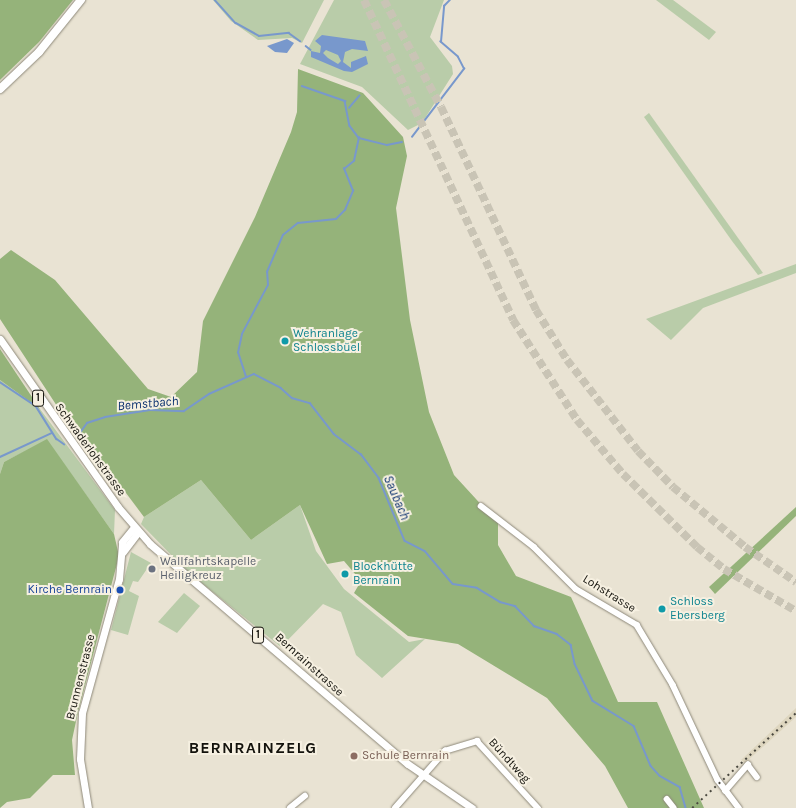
<!DOCTYPE html>
<html>
<head>
<meta charset="utf-8">
<style>
	body { margin:0 }
	#map { position:relative; width:796px; height:808px; overflow:hidden; background:#e9e3d3; font-family:Karla,sans-serif }
	div>[style] { position:absolute }
	.built>* { inset:0; background:#ded6bf }
	.green>* { inset:0; background:#b9cca9 }
	.forest>* { inset:0; background:#95b37a }
	.water>* { inset:0; background:#7898cc }
	.stream>* { height:1.5px; margin:-0.75px; padding:0 0.75px; transform-origin:0.75px; border-radius:0.75px; background:#7898cc }
	.highway-tunnel>* { height:8px; margin-top:-4px; transform-origin:0; background:repeating-linear-gradient(90deg,#c9c4b5 0 8px,transparent 0 12px) }
	.roads { filter:drop-shadow(0 0 1px #8e897a) drop-shadow(0 0 1px #8e897a) }
	.minor>* { height:5.5px; margin:-2.75px; padding:0 2.75px; transform-origin:2.75px; border-radius:2.75px; background:#fff }
	.major>* { height:7px; margin:-3.5px; padding:0 3.5px; transform-origin:3.5px; border-radius:3.5px; background:#fff }
	.highway>* { height:8px; margin:-4px; padding:0 4px; transform-origin:4px; border-radius:4px; background:#fff }
	.rail>* { height:1.5px; margin-top:-0.75px; transform-origin:0; background:repeating-linear-gradient(90deg,#49473e 0 2px,transparent 0 6px) }
	.dots>* { width:11px; height:11px; translate:-50% -50%; box-sizing:border-box; border:2px solid #f6f0e1; border-radius:50% }
	span { translate:-50% -50%; white-space:nowrap; text-align:center; line-height:1.15; -webkit-text-stroke:4px #f6f0e1; paint-order:stroke }
	.shield-label span { padding:1px 3px; background:#f6f0e1; border:1px solid; border-radius:3px; -webkit-text-stroke-width:0 }
	.shield-label { font-size:11px; color:#13120c; font-weight:700 }
	.culture-label { font-size:12px; color:#0d838f }
	.left { translate:0 -50%; text-align:left }
	.street-label { font-size:12px; color:#13120c }
	.worship-label { font-size:12px; color:#5b616d }
	.transit-label { font-size:12px; color:#164399 }
	.right { translate:-100% -50%; text-align:right }
	.education-label { font-size:12px; color:#785e54 }
	.water-label { font-size:13px; color:#0a306e; font-style:italic }
	.district-label { font-size:16px; color:#13120c; font-weight:700; letter-spacing:1px }
</style>
</head>
<body>
<div id="map">
	<div class="built">
		<div style="clip-path:polygon(796px 708px,796px 717px,745px 763px,741px 760px)"></div>
	</div>
	<div class="green">
		<div style="clip-path:polygon(213px 0,324px 0,302px 43px,292px 38px,258px 40px,231px 21px)"></div>
		<div style="clip-path:polygon(334px 0,444px 0,430px 37px,452px 66px,453px 74px,422px 123px,408px 130px,362px 87px,300px 64px)"></div>
		<div style="clip-path:polygon(656px 0,673px 0,716px 32px,709px 40px)"></div>
		<div style="clip-path:polygon(649px 113px,763px 273px,758px 275px,732px 241px,644px 117px)"></div>
		<div style="clip-path:polygon(796px 264px,796px 273px,703px 308px,671px 340px,646px 319px)"></div>
		<div style="clip-path:polygon(0 380px,40px 409px,115px 510px,114px 534px,47px 440px,4px 462px,0 474px)"></div>
		<div style="clip-path:polygon(201px 480px,251px 540px,300px 505px,316px 551px,344px 589px,409px 642px,425px 639px,382px 678px,356px 655px,341px 612px,323px 604px,281px 647px,188px 572px,141px 524px,144px 517px)"></div>
		<div style="clip-path:polygon(131px 552px,151px 563px,138px 582px,133px 581px,129px 591px,139px 596px,128px 635px,111px 630px)"></div>
		<div style="clip-path:polygon(184px 593px,200px 606px,177px 633px,158px 622px)"></div>
	</div>
	<div class="forest">
		<div style="clip-path:polygon(0 0,73px 0,39px 42px,0 80px)"></div>
		<div style="clip-path:polygon(298px 69px,363px 93px,403px 137px,407px 156px,396px 208px,410px 320px,429px 412px,454px 475px,498px 523px,498px 545px,516px 576px,571px 597px,618px 702px,657px 702px,704px 808px,628px 808px,605px 766px,547px 698px,458px 644px,408px 636px,354px 593px,361px 581px,344px 561px,327px 564px,300px 505px,251px 540px,201px 480px,144px 517px,105px 465px,91px 458px,0 319px,0 259px,11px 250px,55px 280px,148px 389px,171px 397px,197px 372px,203px 321px,255px 217px,291px 132px,297px 112px)"></div>
		<div style="clip-path:polygon(0 349px,40px 409px,0 380px)"></div>
		<div style="clip-path:polygon(47px 439px,114px 534px,119px 556px,78px 712px,72px 740px,75px 775px,53px 775px,30px 798px,7px 802px,0 808px,0 474px,4px 462px)"></div>
		<div style="clip-path:polygon(796px 507px,796px 516px,715px 594px,709px 587px)"></div>
	</div>
	<div class="water">
		<div style="clip-path:polygon(evenodd,322px 35px,365px 41px,368px 51px,352px 49px,345px 52px,343px 62px,351px 68px,351px 62px,366px 56px,368px 64px,352px 72px,344px 71px,311px 57px,311px 51px,320px 53px,321px 46px,315px 41px,322px 35px,326px 50px,338px 55px,341px 61px,338px 64px,328px 58px,323px 53px,326px 50px)"></div>
		<div style="clip-path:polygon(287px 39px,294px 43px,287px 53px,275px 52px,267px 46px)"></div>
	</div>
	<div class="stream">
		<div style="left:215px;top:0;width:31px;rotate:48deg"></div>
		<div style="left:236px;top:23px;width:26px;rotate:29deg"></div>
		<div style="left:259px;top:36px;width:30px;rotate:-6deg"></div>
		<div style="left:289px;top:33px;width:14px;rotate:36deg"></div>
		<div style="left:306px;top:46px;width:6px;rotate:39deg"></div>
		<div style="left:302px;top:86px;width:46px;rotate:19.2deg"></div>
		<div style="left:345px;top:101px;width:25px;rotate:79deg"></div>
		<div style="left:350px;top:126px;width:15px;rotate:53deg"></div>
		<div style="left:349px;top:108px;width:16px;rotate:-50deg"></div>
		<div style="left:412px;top:137px;width:86px;rotate:-52.6deg"></div>
		<div style="left:464px;top:69px;width:13px;rotate:-117deg"></div>
		<div style="left:458px;top:57px;width:23px;rotate:-139deg"></div>
		<div style="left:441px;top:42px;width:36px;rotate:-85deg"></div>
		<div style="left:444px;top:6px;width:8px;rotate:-45deg"></div>
		<div style="left:246px;top:377px;width:25px;rotate:-108deg"></div>
		<div style="left:238px;top:353px;width:19px;rotate:-78deg"></div>
		<div style="left:242px;top:334px;width:55px;rotate:-62deg"></div>
		<div style="left:268px;top:285px;width:13px;rotate:-94deg"></div>
		<div style="left:267px;top:272px;width:40px;rotate:-66.6deg"></div>
		<div style="left:283px;top:235px;width:19px;rotate:-39deg"></div>
		<div style="left:298px;top:223px;width:38px;rotate:-6deg"></div>
		<div style="left:336px;top:219px;width:13px;rotate:-45deg"></div>
		<div style="left:345px;top:210px;width:21px;rotate:-67deg"></div>
		<div style="left:353px;top:191px;width:24px;rotate:-112deg"></div>
		<div style="left:344px;top:169px;width:13px;rotate:-39deg"></div>
		<div style="left:354px;top:161px;width:24px;rotate:-78deg"></div>
		<div style="left:359px;top:138px;width:29px;rotate:14deg"></div>
		<div style="left:387px;top:145px;width:15px;rotate:-11deg"></div>
		<div style="left:0;top:382px;width:43px;rotate:33.7deg"></div>
		<div style="left:36px;top:406px;width:39px;rotate:58deg"></div>
		<div style="left:57px;top:439px;width:9px;rotate:36deg"></div>
		<div style="left:77px;top:437px;width:17px;rotate:-54deg"></div>
		<div style="left:87px;top:423px;width:19px;rotate:-18deg"></div>
		<div style="left:105px;top:417px;width:47px;rotate:-8.7deg"></div>
		<div style="left:151px;top:410px;width:33px;rotate:2deg"></div>
		<div style="left:184px;top:411px;width:30px;rotate:-34deg"></div>
		<div style="left:209px;top:394px;width:49px;rotate:-24deg"></div>
		<div style="left:254px;top:374px;width:30px;rotate:27deg"></div>
		<div style="left:281px;top:388px;width:15px;rotate:42deg"></div>
		<div style="left:292px;top:398px;width:19px;rotate:16deg"></div>
		<div style="left:310px;top:403px;width:39px;rotate:52deg"></div>
		<div style="left:334px;top:434px;width:34px;rotate:37deg"></div>
		<div style="left:361px;top:454px;width:30px;rotate:53deg"></div>
		<div style="left:379px;top:478px;width:68px;rotate:67.6deg"></div>
		<div style="left:405px;top:541px;width:22px;rotate:27deg"></div>
		<div style="left:425px;top:551px;width:43px;rotate:49.7deg"></div>
		<div style="left:453px;top:584px;width:24px;rotate:9deg"></div>
		<div style="left:477px;top:588px;width:27px;rotate:31deg"></div>
		<div style="left:500px;top:602px;width:16px;rotate:15deg"></div>
		<div style="left:515px;top:606px;width:28px;rotate:46deg"></div>
		<div style="left:534px;top:626px;width:24px;rotate:19deg"></div>
		<div style="left:557px;top:634px;width:18px;rotate:38deg"></div>
		<div style="left:571px;top:645px;width:19px;rotate:78deg"></div>
		<div style="left:575px;top:664px;width:41px;rotate:64.1deg"></div>
		<div style="left:593px;top:701px;width:48px;rotate:31.4deg"></div>
		<div style="left:634px;top:726px;width:43px;rotate:67deg"></div>
		<div style="left:651px;top:766px;width:13px;rotate:48deg"></div>
		<div style="left:660px;top:776px;width:23px;rotate:29deg"></div>
		<div style="left:680px;top:787px;width:22px;rotate:74deg"></div>
		<div style="left:0;top:457px;width:57px;rotate:-24.8deg"></div>
	</div>
	<div class="highway-tunnel">
		<div style="left:364px;top:0;width:353px;rotate:65deg"></div>
		<div style="left:513px;top:320px;width:119px;rotate:57.4deg"></div>
		<div style="left:577px;top:420px;width:71px;rotate:49.6deg"></div>
		<div style="left:623px;top:474px;width:104px;rotate:44.6deg"></div>
		<div style="left:697px;top:547px;width:35px;rotate:39deg"></div>
		<div style="left:724px;top:569px;width:83px;rotate:30.3deg"></div>
		<div style="left:384px;top:0;width:121px;rotate:62deg"></div>
		<div style="left:441px;top:107px;width:224px;rotate:64.9deg"></div>
		<div style="left:536px;top:310px;width:59px;rotate:58.2deg"></div>
		<div style="left:567px;top:360px;width:115px;rotate:52deg"></div>
		<div style="left:638px;top:451px;width:50px;rotate:45.8deg"></div>
		<div style="left:673px;top:487px;width:94px;rotate:39.8deg"></div>
		<div style="left:745px;top:547px;width:62px;rotate:34.5deg"></div>
	</div>
	<div class="roads">
		<div class="minor">
			<div style="left:481px;top:506px;width:67px;rotate:37.7deg"></div>
			<div style="left:534px;top:547px;width:59px;rotate:45deg"></div>
			<div style="left:576px;top:589px;width:71px;rotate:30.5deg"></div>
			<div style="left:637px;top:625px;width:70px;rotate:59deg"></div>
			<div style="left:673px;top:685px;width:105px;rotate:64.7deg"></div>
			<div style="left:718px;top:780px;width:35px;rotate:53deg"></div>
			<div style="left:725px;top:791px;width:35px;rotate:-49deg"></div>
			<div style="left:748px;top:765px;width:15px;rotate:53deg"></div>
			<div style="left:667px;top:799px;width:11px;rotate:52deg"></div>
			<div style="left:290px;top:808px;width:19px;rotate:-39deg"></div>
			<div style="left:395px;top:808px;width:76px;rotate:-48.7deg"></div>
			<div style="left:445px;top:751px;width:34px;rotate:-17deg"></div>
			<div style="left:477px;top:741px;width:91px;rotate:47.7deg"></div>
		</div>
		<div class="major">
			<div style="left:0;top:339px;width:205px;rotate:54.9deg"></div>
			<div style="left:118px;top:507px;width:49px;rotate:49.1deg"></div>
			<div style="left:150px;top:544px;width:339px;rotate:40.5deg"></div>
			<div style="left:408px;top:764px;width:78px;rotate:34.5deg"></div>
			<div style="left:123px;top:552px;width:25px;rotate:-53deg"></div>
			<div style="left:88px;top:808px;width:50px;rotate:-99.3deg"></div>
			<div style="left:80px;top:759px;width:46px;rotate:-87.5deg"></div>
			<div style="left:82px;top:713px;width:139px;rotate:-74.6deg"></div>
			<div style="left:119px;top:579px;width:37px;rotate:-85deg"></div>
			<div style="left:122px;top:542px;width:19px;rotate:-51deg"></div>
		</div>
		<div class="highway">
			<div style="left:0;top:89px;width:54px;rotate:-43.5deg"></div>
			<div style="left:39px;top:52px;width:67px;rotate:-51.1deg"></div>
		</div>
	</div>
	<div class="rail">
		<div style="left:692px;top:808px;width:141px;rotate:-42.4deg"></div>
	</div>
	<div class="dots">
		<div style="left:285px;top:341px;background:#0f9aa8"></div>
		<div style="left:152px;top:569px;background:#6b7280"></div>
		<div style="left:345px;top:574px;background:#0f9aa8"></div>
		<div style="left:120px;top:590px;background:#1a4fb4"></div>
		<div style="left:662px;top:609px;background:#0f9aa8"></div>
		<div style="left:354px;top:756px;background:#8d6e63"></div>
	</div>
	<div class="shield-label">
		<span style="left:38px;top:398px">1</span>
		<span style="left:258px;top:635px">1</span>
	</div>
	<div class="culture-label">
		<span class="left" style="left:293px;top:341px">Wehranlage<br>Schlossbüel</span>
		<span class="left" style="left:353px;top:574px">Blockhütte<br>Bernrain</span>
		<span class="left" style="left:670px;top:609px">Schloss<br>Ebersberg</span>
	</div>
	<div class="street-label">
		<span style="left:90px;top:450px;rotate:54deg">Schwaderlohstrasse</span>
		<span style="left:609px;top:594px;rotate:32deg">Lohstrasse</span>
		<span style="left:309px;top:665px;rotate:42deg">Bernrainstrasse</span>
		<span style="left:81px;top:677px;rotate:-76deg">Brunnenstrasse</span>
		<span style="left:509px;top:761px;rotate:48deg">Bündtweg</span>
	</div>
	<div class="worship-label">
		<span class="left" style="left:160px;top:569px">Wallfahrtskapelle<br>Heiligkreuz</span>
	</div>
	<div class="transit-label">
		<span class="right" style="left:112px;top:590px">Kirche Bernrain</span>
	</div>
	<div class="education-label">
		<span class="left" style="left:362px;top:756px">Schule Bernrain</span>
	</div>
	<div class="water-label">
		<span style="left:148px;top:404px;rotate:-5deg">Bemstbach</span>
		<span style="left:396px;top:498px;rotate:67deg">Saubach</span>
	</div>
	<div class="district-label">
		<span style="left:253px;top:748px">BERNRAINZELG</span>
	</div>
</div>
</body>
</html>
